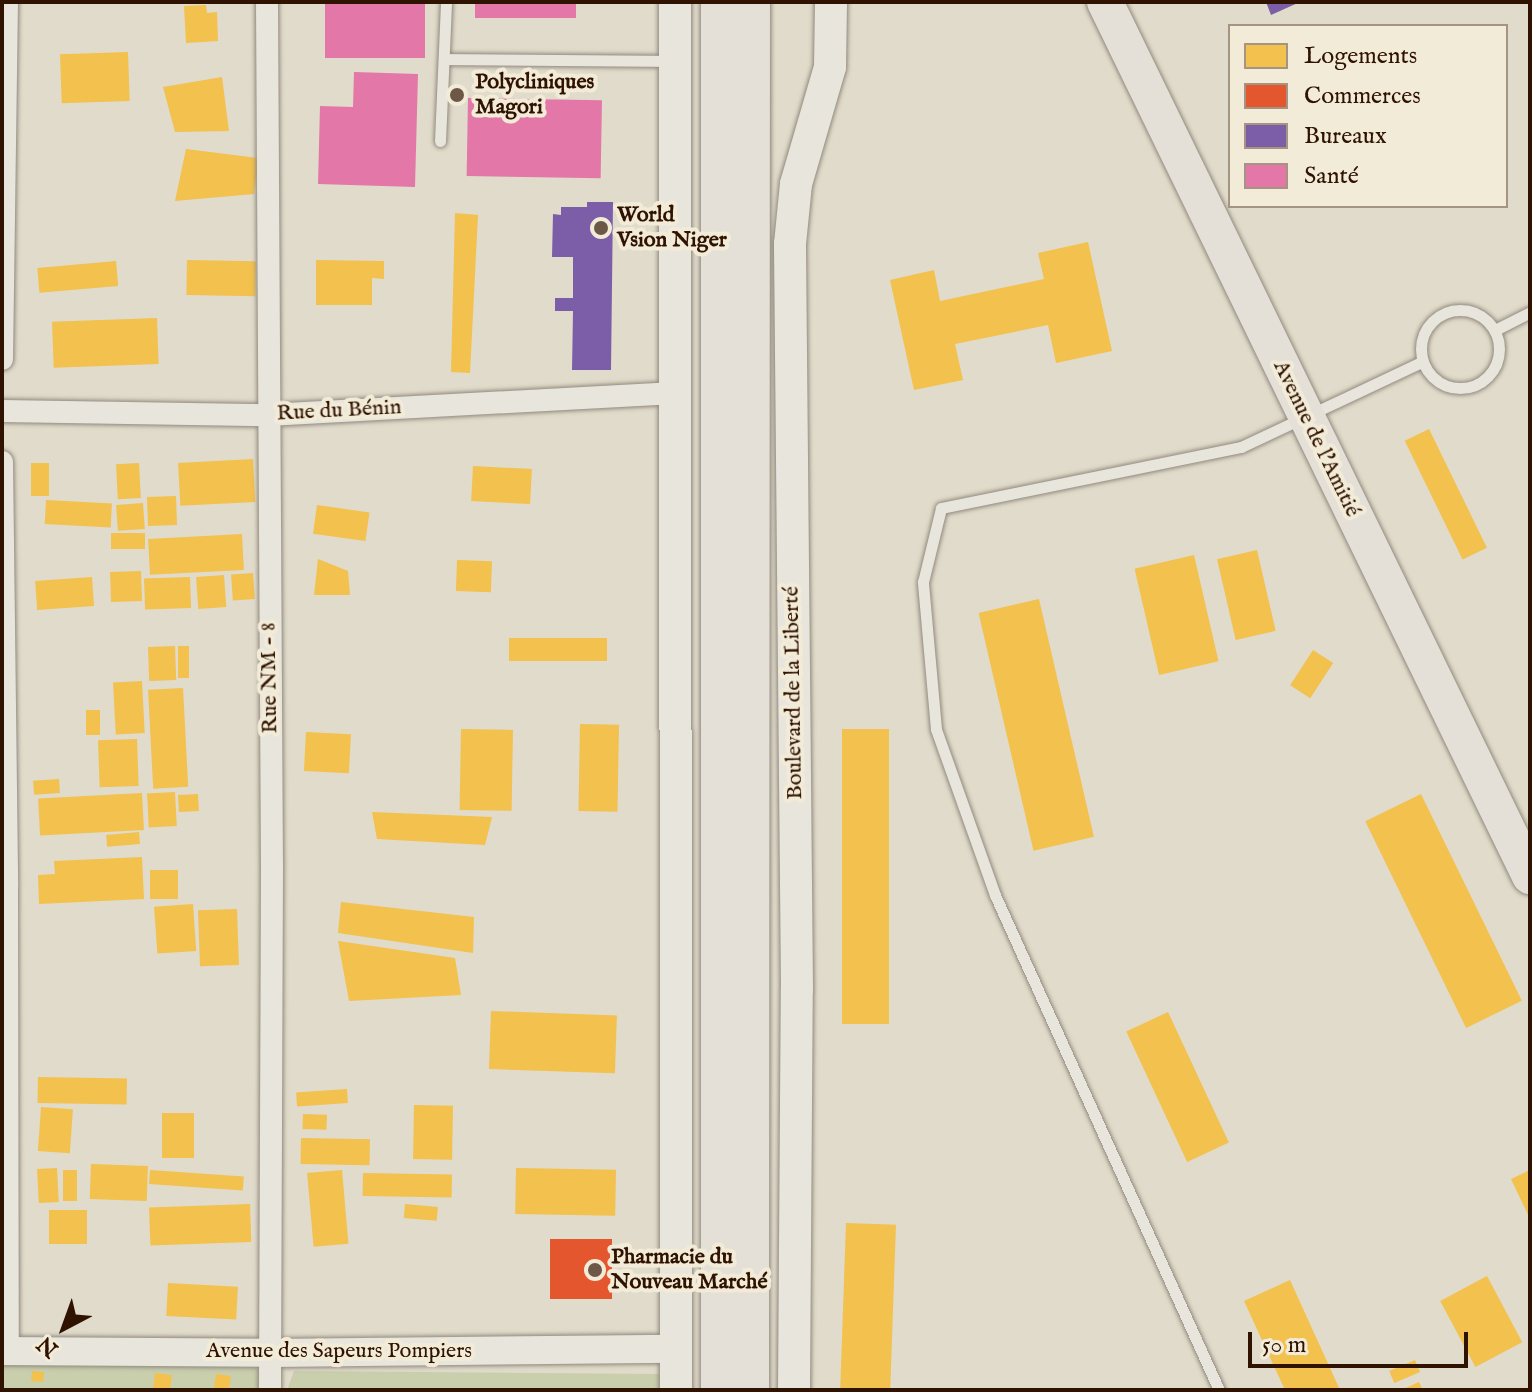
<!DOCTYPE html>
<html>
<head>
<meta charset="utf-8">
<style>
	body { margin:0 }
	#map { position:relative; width:1532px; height:1392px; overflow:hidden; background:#e1dbcb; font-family:"IM FELL English",serif }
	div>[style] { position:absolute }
	.green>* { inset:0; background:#c9cead }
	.homes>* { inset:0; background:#f2c14e; transform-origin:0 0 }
	.shops>* { inset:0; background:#e4572e; transform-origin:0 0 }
	.offices>* { inset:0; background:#7b5ea7 }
	.health>* { inset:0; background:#e377a8; transform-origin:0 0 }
	.roads { filter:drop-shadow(0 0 2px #918a7e) drop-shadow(0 0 2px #918a7e) }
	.service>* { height:11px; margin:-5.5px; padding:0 5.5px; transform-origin:5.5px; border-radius:5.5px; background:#e8e5dd }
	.service>.ring { margin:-5.5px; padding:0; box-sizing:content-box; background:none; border:11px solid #e8e5dd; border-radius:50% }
	.minor>* { height:22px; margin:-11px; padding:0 11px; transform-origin:11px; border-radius:11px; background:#e8e5dd }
	.tertiary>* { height:28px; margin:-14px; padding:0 14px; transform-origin:14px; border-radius:14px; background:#e8e5dd }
	.secondary>* { height:32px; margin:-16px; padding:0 16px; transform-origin:16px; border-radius:16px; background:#e8e5dd }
	.primary>* { height:36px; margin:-18px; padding:0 18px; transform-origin:18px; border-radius:18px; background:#e4e0d7 }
	.trunk>* { height:38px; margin:-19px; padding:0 19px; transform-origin:19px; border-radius:19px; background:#e4e0d7 }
	.dots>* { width:22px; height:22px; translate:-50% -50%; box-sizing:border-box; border:4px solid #f2ebd7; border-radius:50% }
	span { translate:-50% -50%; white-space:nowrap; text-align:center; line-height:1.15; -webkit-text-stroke:8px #f2ebd7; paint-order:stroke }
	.poi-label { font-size:22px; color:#2f1200; font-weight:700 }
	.left { translate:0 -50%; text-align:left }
	.street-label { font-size:22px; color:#2f1200 }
	.frame { position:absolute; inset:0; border:4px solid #2f1200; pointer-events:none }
	.legend { position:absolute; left:1228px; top:24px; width:280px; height:184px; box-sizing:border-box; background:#f2ebd7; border:2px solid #a49481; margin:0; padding:10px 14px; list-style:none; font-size:24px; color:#2f1200 }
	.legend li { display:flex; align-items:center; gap:16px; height:40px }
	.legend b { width:40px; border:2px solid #a49481 }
	.north { position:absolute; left:24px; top:1288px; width:80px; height:80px; -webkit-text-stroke:6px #f2ebd7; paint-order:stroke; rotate:221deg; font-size:22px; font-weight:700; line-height:32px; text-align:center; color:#2f1200 }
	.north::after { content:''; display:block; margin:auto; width:28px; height:36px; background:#2f1200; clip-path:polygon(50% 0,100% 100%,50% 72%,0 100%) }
	.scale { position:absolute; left:1248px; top:1332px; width:220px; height:36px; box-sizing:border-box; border:4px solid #2f1200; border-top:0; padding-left:10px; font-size:24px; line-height:28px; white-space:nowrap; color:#2f1200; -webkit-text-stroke:6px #f2ebd7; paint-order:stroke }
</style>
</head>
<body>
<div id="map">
	<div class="green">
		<div style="clip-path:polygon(2px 1365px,254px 1367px,265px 1376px,266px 1390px,2px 1390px)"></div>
		<div style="clip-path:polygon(294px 1371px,659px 1374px,661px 1390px,287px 1390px)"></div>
	</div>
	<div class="homes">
		<div style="clip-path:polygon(206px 5px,207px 13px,217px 12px,218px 41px,186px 43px,184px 6px)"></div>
		<div style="left:128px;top:52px;width:49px;height:68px;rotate:88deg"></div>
		<div style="clip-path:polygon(222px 77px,229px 131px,175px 132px,163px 87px)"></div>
		<div style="clip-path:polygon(186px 149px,259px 158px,254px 194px,175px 201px)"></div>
		<div style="clip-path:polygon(455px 213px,478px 215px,470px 373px,451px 372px)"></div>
		<div style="clip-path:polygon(1088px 242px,1112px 351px,1056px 363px,1048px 325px,955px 344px,963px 380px,914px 390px,890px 280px,934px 270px,940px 301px,1044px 279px,1038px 253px)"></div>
		<div style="left:187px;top:260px;width:69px;height:35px;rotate:1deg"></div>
		<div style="clip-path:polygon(316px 260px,384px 261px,384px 279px,372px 278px,372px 305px,316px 305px)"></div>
		<div style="left:116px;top:261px;width:25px;height:79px;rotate:85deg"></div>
		<div style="left:157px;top:318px;width:46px;height:105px;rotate:88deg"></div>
		<div style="left:1429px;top:429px;width:132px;height:27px;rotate:64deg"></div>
		<div style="left:253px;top:459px;width:43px;height:75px;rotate:87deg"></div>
		<div style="left:31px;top:463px;width:18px;height:33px"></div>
		<div style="left:139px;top:463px;width:35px;height:23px;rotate:87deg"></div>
		<div style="left:473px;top:466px;width:59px;height:35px;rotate:3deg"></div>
		<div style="left:176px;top:496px;width:29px;height:29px;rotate:88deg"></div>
		<div style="left:46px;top:500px;width:66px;height:24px;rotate:3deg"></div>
		<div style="left:143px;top:503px;width:26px;height:27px;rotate:86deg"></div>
		<div style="left:317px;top:505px;width:53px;height:29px;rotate:8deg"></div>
		<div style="left:145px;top:533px;width:16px;height:34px;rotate:90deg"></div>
		<div style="left:242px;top:534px;width:36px;height:94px;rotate:87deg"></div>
		<div style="left:1257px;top:550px;width:83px;height:41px;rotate:77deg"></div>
		<div style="left:1194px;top:555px;width:109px;height:61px;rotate:77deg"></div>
		<div style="clip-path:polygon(318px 559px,348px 571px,350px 595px,314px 595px)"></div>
		<div style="left:457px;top:560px;width:35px;height:31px;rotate:2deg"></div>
		<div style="left:141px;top:571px;width:30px;height:31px;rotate:88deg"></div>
		<div style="left:253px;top:573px;width:26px;height:22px;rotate:86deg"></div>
		<div style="left:224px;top:575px;width:32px;height:28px;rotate:86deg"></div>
		<div style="left:92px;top:577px;width:29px;height:57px;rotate:86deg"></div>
		<div style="left:190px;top:577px;width:31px;height:46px;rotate:88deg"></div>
		<div style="left:1039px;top:599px;width:244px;height:62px;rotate:77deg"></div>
		<div style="left:509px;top:638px;width:98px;height:23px"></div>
		<div style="left:175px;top:646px;width:34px;height:27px;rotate:88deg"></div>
		<div style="left:178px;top:646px;width:11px;height:32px"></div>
		<div style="left:1313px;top:650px;width:24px;height:42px;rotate:33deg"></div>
		<div style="left:142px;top:681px;width:52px;height:29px;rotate:87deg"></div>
		<div style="left:183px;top:688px;width:99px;height:35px;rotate:87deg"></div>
		<div style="left:86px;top:710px;width:14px;height:25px"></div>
		<div style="left:580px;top:724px;width:39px;height:87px;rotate:1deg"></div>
		<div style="left:461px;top:729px;width:52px;height:81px;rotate:1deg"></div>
		<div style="left:842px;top:729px;width:47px;height:295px"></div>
		<div style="left:306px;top:732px;width:45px;height:39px;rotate:3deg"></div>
		<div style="left:137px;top:739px;width:47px;height:39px;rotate:88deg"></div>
		<div style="left:59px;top:779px;width:14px;height:26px;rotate:86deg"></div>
		<div style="left:175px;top:792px;width:34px;height:28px;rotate:87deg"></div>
		<div style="left:142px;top:793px;width:37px;height:104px;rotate:87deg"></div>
		<div style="left:198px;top:794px;width:17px;height:20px;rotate:87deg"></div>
		<div style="left:1421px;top:794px;width:230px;height:62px;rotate:64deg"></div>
		<div style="clip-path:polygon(372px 812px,492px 817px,485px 845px,377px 839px)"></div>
		<div style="left:139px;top:832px;width:12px;height:33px;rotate:85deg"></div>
		<div style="clip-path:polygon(142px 857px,144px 899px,39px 904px,38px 875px,55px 874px,54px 861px)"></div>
		<div style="left:150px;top:870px;width:28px;height:29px"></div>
		<div style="clip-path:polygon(341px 902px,474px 917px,473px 953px,338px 933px)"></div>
		<div style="left:193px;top:904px;width:47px;height:39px;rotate:86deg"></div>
		<div style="left:237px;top:909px;width:56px;height:39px;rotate:88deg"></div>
		<div style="clip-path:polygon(338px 941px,455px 958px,461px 995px,349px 1001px)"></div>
		<div style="left:491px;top:1011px;width:126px;height:58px;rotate:2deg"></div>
		<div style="left:1168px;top:1012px;width:144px;height:46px;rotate:65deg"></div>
		<div style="left:38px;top:1077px;width:89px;height:26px;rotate:1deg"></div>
		<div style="left:347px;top:1089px;width:14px;height:51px;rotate:86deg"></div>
		<div style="left:414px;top:1105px;width:39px;height:54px;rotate:1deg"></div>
		<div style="left:41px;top:1107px;width:32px;height:44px;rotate:4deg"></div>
		<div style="left:162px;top:1113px;width:32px;height:45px"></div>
		<div style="left:303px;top:1114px;width:24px;height:15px;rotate:2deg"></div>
		<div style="left:301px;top:1138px;width:69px;height:26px;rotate:1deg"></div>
		<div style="left:91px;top:1164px;width:57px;height:35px;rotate:2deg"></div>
		<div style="left:57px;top:1168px;width:34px;height:20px;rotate:87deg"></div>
		<div style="left:516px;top:1168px;width:100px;height:46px;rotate:1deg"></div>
		<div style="left:63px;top:1170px;width:14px;height:31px"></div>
		<div style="left:150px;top:1170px;width:94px;height:14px;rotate:4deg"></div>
		<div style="left:342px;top:1170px;width:74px;height:35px;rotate:85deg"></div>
		<div style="clip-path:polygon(1530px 1170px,1530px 1219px,1511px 1179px)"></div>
		<div style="left:363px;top:1173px;width:89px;height:23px;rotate:1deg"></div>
		<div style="left:250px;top:1204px;width:38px;height:101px;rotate:88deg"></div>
		<div style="left:405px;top:1204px;width:33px;height:14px;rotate:5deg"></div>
		<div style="left:49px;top:1210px;width:38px;height:34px"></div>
		<div style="left:846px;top:1223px;width:50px;height:167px;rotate:2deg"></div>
		<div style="left:1487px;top:1276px;width:75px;height:53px;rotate:62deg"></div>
		<div style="clip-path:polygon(1290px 1280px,1340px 1390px,1285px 1390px,1244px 1301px)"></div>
		<div style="left:168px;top:1283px;width:70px;height:33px;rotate:3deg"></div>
		<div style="left:1415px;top:1360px;width:13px;height:28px;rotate:67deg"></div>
		<div style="left:32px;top:1371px;width:12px;height:10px;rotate:5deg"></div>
		<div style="left:155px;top:1373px;width:17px;height:15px;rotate:7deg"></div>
		<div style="left:216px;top:1374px;width:15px;height:15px;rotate:8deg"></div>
		<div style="clip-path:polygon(1419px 1382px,1423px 1390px,1401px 1390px)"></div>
	</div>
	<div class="shops">
		<div style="left:550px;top:1239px;width:62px;height:60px"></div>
	</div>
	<div class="offices">
		<div style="clip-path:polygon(1266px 2px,1300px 2px,1271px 15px)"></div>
		<div style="clip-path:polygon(587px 202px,613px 202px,611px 370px,572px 370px,573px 311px,555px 311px,555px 298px,573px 298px,573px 257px,552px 257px,553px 214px,561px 215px,561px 207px,587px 207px)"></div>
	</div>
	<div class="health">
		<div style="left:325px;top:2px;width:100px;height:56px"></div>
		<div style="left:475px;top:2px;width:101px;height:16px"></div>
		<div style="clip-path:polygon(354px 72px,418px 74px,415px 187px,318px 184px,320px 106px,353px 107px)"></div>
		<div style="left:468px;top:98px;width:134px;height:78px;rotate:1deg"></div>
	</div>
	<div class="roads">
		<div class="service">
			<div style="left:444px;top:59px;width:230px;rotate:0.5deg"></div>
			<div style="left:440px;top:141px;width:139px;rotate:-87.5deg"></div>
			<div class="ring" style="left:1421px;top:310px;width:67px;height:67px"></div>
			<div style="left:1495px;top:330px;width:39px;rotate:-27deg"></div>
			<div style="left:1219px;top:1390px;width:543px;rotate:-114.35deg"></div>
			<div style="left:995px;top:895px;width:176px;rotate:-109.6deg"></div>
			<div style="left:936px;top:729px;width:148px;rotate:-95.1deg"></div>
			<div style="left:923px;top:582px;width:76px;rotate:-76.3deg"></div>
			<div style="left:941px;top:508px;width:306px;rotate:-11.5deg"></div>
			<div style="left:1241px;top:447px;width:200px;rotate:-25.2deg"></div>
		</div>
		<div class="minor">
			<div style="left:267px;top:2px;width:864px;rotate:89.67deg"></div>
			<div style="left:272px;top:866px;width:524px;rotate:90.22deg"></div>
			<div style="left:2px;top:359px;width:357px;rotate:-89.2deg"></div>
			<div style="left:2px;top:411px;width:266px;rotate:0.9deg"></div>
			<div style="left:268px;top:415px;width:408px;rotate:-3.1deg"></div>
			<div style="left:2px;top:462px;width:424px;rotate:89.3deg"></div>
			<div style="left:7px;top:886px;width:465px;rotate:89.9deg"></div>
		</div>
		<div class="tertiary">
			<div style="left:2px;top:1351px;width:268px;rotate:0.4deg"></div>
			<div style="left:270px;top:1353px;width:405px;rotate:-0.6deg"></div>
		</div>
		<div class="secondary">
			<div style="left:675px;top:2px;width:1388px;rotate:89.96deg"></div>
			<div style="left:794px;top:1390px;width:401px;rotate:-89.6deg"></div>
			<div style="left:797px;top:989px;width:745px;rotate:-90.54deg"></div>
			<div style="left:790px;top:244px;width:60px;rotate:-84.3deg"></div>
			<div style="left:796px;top:184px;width:122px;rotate:-73.8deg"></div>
			<div style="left:830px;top:67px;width:65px;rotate:-89.1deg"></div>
		</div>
		<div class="primary">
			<div style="left:1105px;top:2px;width:972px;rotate:64.07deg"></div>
		</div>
		<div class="trunk">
			<div style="left:720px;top:1390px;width:1388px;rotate:-90deg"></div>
			<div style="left:750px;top:1390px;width:1388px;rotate:-89.96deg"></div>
		</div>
	</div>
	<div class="dots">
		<div style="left:457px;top:95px;background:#6d5847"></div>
		<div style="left:601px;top:228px;background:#6d5847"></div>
		<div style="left:595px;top:1270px;background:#6d5847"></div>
	</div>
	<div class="poi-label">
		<span class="left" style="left:475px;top:95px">Polycliniques<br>Magori</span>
		<span class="left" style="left:617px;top:228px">World<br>Vsion Niger</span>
		<span class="left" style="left:611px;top:1270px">Pharmacie du<br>Nouveau Marché</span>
	</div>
	<div class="street-label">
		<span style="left:339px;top:411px;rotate:-3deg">Rue du Bénin</span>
		<span style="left:1316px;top:439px;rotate:64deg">Avenue de l'Amitié</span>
		<span style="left:270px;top:678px;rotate:-91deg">Rue NM - 8</span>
		<span style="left:794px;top:693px;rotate:-91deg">Boulevard de la Liberté</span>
		<span style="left:339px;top:1352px">Avenue des Sapeurs Pompiers</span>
	</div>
	<div class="frame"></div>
	<ul class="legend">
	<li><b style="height:22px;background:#f2c14e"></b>Logements</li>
	<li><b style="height:22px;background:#e4572e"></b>Commerces</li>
	<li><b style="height:22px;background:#7b5ea7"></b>Bureaux</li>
	<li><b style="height:22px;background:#e377a8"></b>Santé</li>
	</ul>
	<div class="north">N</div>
	<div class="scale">50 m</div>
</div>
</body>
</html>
